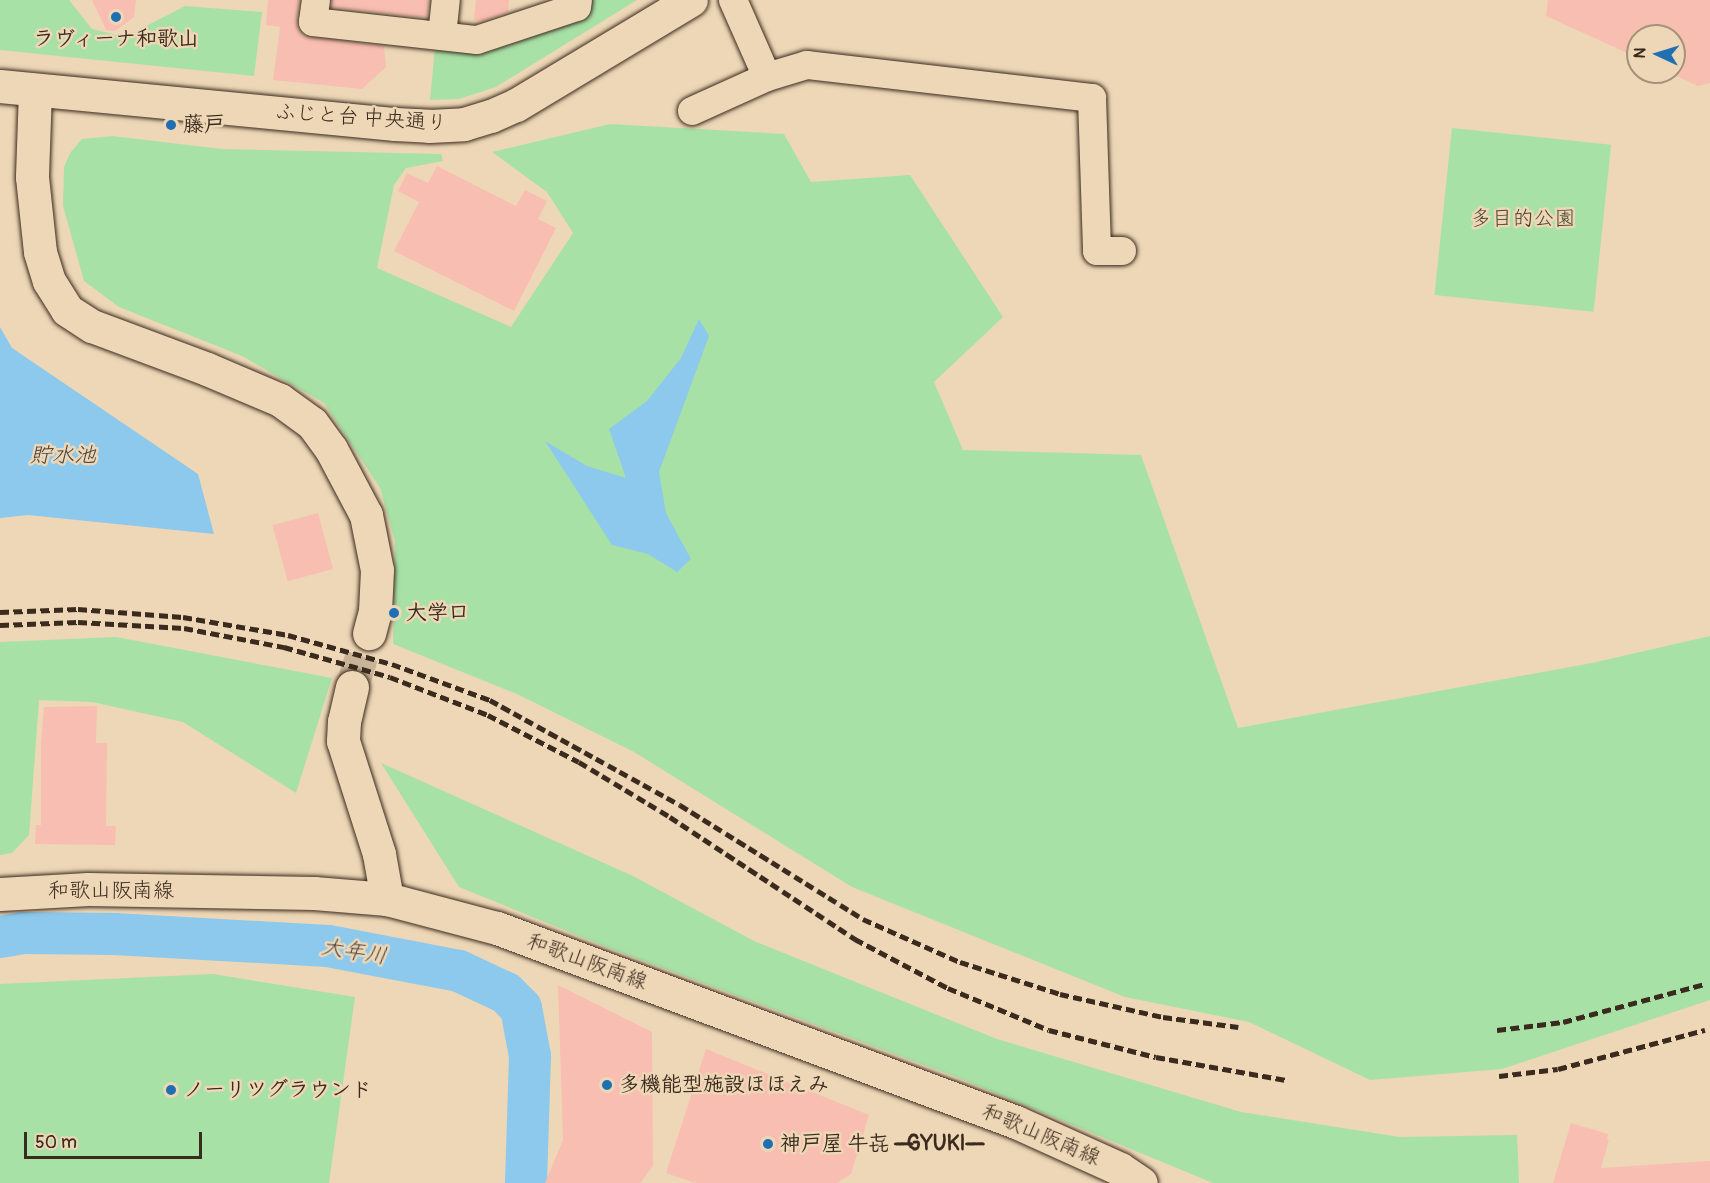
<!DOCTYPE html>
<html>
<head>
<meta charset="utf-8">
<style>
	body { margin:0 }
	#map { position:relative; width:1710px; height:1183px; overflow:hidden; background:#edd7b6; font-family:Pangolin,"Klee One",sans-serif }
	div>[style] { position:absolute }
	.green>* { inset:0; background:#a8e1a6; transform-origin:0 0 }
	.water>* { inset:0; background:#8cc9ec }
	.river>* { height:42px; margin:-21px; padding:0 21px; transform-origin:21px; border-radius:21px; background:#8cc9ec }
	.building>* { inset:0; background:#f9beb2; transform-origin:0 0 }
	.tertiary-tunnel>* { height:33px; margin-top:-16.5px; transform-origin:0; background:repeating-linear-gradient(90deg,#c9b498 0 33px,transparent 0 49px) }
	.roads { filter:drop-shadow(0 0 2px #3b2a1e) drop-shadow(0 0 2px #3b2a1e) }
	.minor>* { height:28px; margin:-14px; padding:0 14px; transform-origin:14px; border-radius:14px; background:#edd7b6 }
	.tertiary>* { height:33px; margin:-16.5px; padding:0 16.5px; transform-origin:16.5px; border-radius:16.5px; background:#edd7b6 }
	.secondary>* { height:33px; margin:-16.5px; padding:0 16.5px; transform-origin:16.5px; border-radius:16.5px; background:#edd7b6 }
	.rail>* { height:4.5px; margin-top:-2.25px; transform-origin:0; background:repeating-linear-gradient(90deg,#3b2a1e 0 9px,transparent 0 13.5px) }
	.dots>* { width:16px; height:16px; translate:-50% -50%; box-sizing:border-box; border:3px solid #edd7b6; border-radius:50% }
	span { translate:-50% -50%; white-space:nowrap; text-align:center; line-height:1.15; -webkit-text-stroke:5px #edd7b6; paint-order:stroke }
	.poi-label { font-size:21px; color:#3b2a1e; font-weight:700 }
	.left { translate:0 -50%; text-align:left }
	.street-label { font-size:21px; color:#3b2a1e }
	.park-label { font-size:21px; color:#4b4532 }
	.water-label { font-size:22px; color:#47423d; font-style:italic }
	.north { position:absolute; left:1626px; top:24px; width:60px; height:60px; box-sizing:border-box; background:#edd7b6; border:2px solid #a69279; border-radius:50%; rotate:274deg; font-size:16px; font-weight:700; line-height:24px; text-align:center; color:#3b2a1e }
	.north::after { content:''; display:block; margin:auto; width:21px; height:27px; background:#1f6fb2; clip-path:polygon(50% 0,100% 100%,50% 72%,0 100%) }
	.scale { position:absolute; left:24px; top:1132px; width:178px; height:27px; box-sizing:border-box; border:3px solid #3b2a1e; border-top:0; padding-left:8px; font-size:18px; line-height:21px; white-space:nowrap; color:#3b2a1e; -webkit-text-stroke:4px #edd7b6; paint-order:stroke }
</style>
</head>
<body>
<div id="map">
	<div class="green">
		<div style="clip-path:polygon(0 0,69px 0,92px 29px,125px 37px,185px 6px,262px 12px,254px 76px,0 50px)"></div>
		<div style="clip-path:polygon(591px 0,637px 0,496px 87px,459px 99px,430px 100px,435px 48px,475px 51px,589px 14px)"></div>
		<div style="clip-path:polygon(610px 124px,784px 134px,811px 182px,910px 175px,1003px 317px,934px 382px,963px 450px,1141px 455px,1238px 728px,1592px 663px,1710px 636px,1710px 1000px,1502px 1069px,1370px 1080px,1249px 1022px,1125px 997px,852px 887px,634px 752px,517px 694px,393px 644px,395px 542px,380px 488px,324px 403px,242px 356px,119px 307px,84px 281px,63px 206px,64px 167px,70px 153px,82px 139px,112px 136px,222px 149px,441px 154px,443px 161px,406px 168px,394px 185px,377px 268px,511px 327px,573px 233px,547px 192px,492px 152px)"></div>
		<div style="left:1452px;top:128px;width:160px;height:168px;rotate:6deg"></div>
		<div style="clip-path:polygon(116px 637px,332px 678px,296px 793px,183px 722px,92px 702px,39px 700px,29px 835px,12px 853px,0 855px,0 642px)"></div>
		<div style="clip-path:polygon(381px 763px,633px 876px,754px 941px,997px 1039px,1241px 1112px,1400px 1137px,1517px 1135px,1519px 1183px,1213px 1183px,959px 1078px,606px 947px,459px 887px)"></div>
		<div style="clip-path:polygon(213px 974px,355px 997px,329px 1183px,0 1183px,0 984px)"></div>
	</div>
	<div class="water">
		<div style="clip-path:polygon(699px 319px,709px 336px,659px 472px,666px 513px,691px 559px,677px 572px,648px 554px,612px 545px,545px 441px,587px 466px,626px 478px,609px 429px,647px 401px,681px 358px)"></div>
		<div style="clip-path:polygon(0 327px,12px 348px,198px 474px,214px 534px,28px 515px,0 518px)"></div>
	</div>
	<div class="river">
		<div style="left:0;top:937px;width:23px;rotate:-10deg"></div>
		<div style="left:23px;top:933px;width:91px;rotate:0.6deg"></div>
		<div style="left:114px;top:934px;width:214px;rotate:3.2deg"></div>
		<div style="left:328px;top:946px;width:133px;rotate:10.8deg"></div>
		<div style="left:459px;top:971px;width:52px;rotate:25.1deg"></div>
		<div style="left:506px;top:993px;width:21px;rotate:45deg"></div>
		<div style="left:521px;top:1008px;width:49px;rotate:79.4deg"></div>
		<div style="left:530px;top:1056px;width:127px;rotate:91.8deg"></div>
	</div>
	<div class="building">
		<div style="clip-path:polygon(92px 0,136px 0,134px 17px,115px 31px,106px 30px)"></div>
		<div style="clip-path:polygon(268px 0,299px 0,297px 20px,298px 29px,304px 36px,384px 46px,386px 67px,362px 89px,273px 80px,280px 27px,266px 25px)"></div>
		<div style="clip-path:polygon(332px 0,429px 0,427px 18px,332px 7px)"></div>
		<div style="clip-path:polygon(476px 0,509px 0,508px 12px,483px 21px,474px 20px)"></div>
		<div style="clip-path:polygon(1548px 0,1710px 0,1710px 83px,1698px 86px,1674px 75px,1674px 36px,1638px 36px,1638px 58px,1546px 16px)"></div>
		<div style="clip-path:polygon(437px 166px,516px 206px,525px 190px,547px 201px,538px 219px,556px 228px,514px 311px,394px 251px,419px 202px,398px 191px,407px 173px,428px 183px)"></div>
		<div style="left:318px;top:513px;width:58px;height:47px;rotate:75deg"></div>
		<div style="clip-path:polygon(97px 706px,96px 743px,107px 743px,106px 826px,116px 826px,115px 845px,35px 844px,36px 825px,41px 825px,41px 742px,44px 707px)"></div>
		<div style="clip-path:polygon(558px 985px,652px 1032px,653px 1166px,640px 1183px,545px 1183px,563px 1140px)"></div>
		<div style="clip-path:polygon(706px 1049px,869px 1115px,851px 1174px,837px 1183px,695px 1183px,666px 1173px)"></div>
		<div style="clip-path:polygon(1571px 1123px,1608px 1134px,1607px 1140px,1609px 1140px,1601px 1168px,1710px 1161px,1710px 1183px,1553px 1183px)"></div>
	</div>
	<div class="tertiary-tunnel">
		<div style="left:352px;top:687px;width:57px;rotate:-72.5deg"></div>
	</div>
	<div class="roads">
		<div class="minor">
			<div style="left:316px;top:0;width:22px;rotate:98deg"></div>
			<div style="left:313px;top:22px;width:165px;rotate:6.3deg"></div>
			<div style="left:477px;top:40px;width:105px;rotate:-18.3deg"></div>
			<div style="left:577px;top:7px;width:7px;rotate:-82deg"></div>
			<div style="left:733px;top:0;width:84px;rotate:66.2deg"></div>
			<div style="left:442px;top:36px;width:36px;rotate:-84deg"></div>
			<div style="left:692px;top:111px;width:82px;rotate:-24.4deg"></div>
			<div style="left:767px;top:77px;width:42px;rotate:-16.7deg"></div>
			<div style="left:807px;top:65px;width:287px;rotate:6.6deg"></div>
			<div style="left:1092px;top:98px;width:153px;rotate:88.1deg"></div>
			<div style="left:1097px;top:251px;width:25px"></div>
		</div>
		<div class="tertiary">
			<div style="left:0;top:86px;width:397px;rotate:5.5deg"></div>
			<div style="left:395px;top:124px;width:34px;rotate:3deg"></div>
			<div style="left:429px;top:126px;width:35px;rotate:-3deg"></div>
			<div style="left:464px;top:124px;width:28px;rotate:-17deg"></div>
			<div style="left:491px;top:116px;width:27px;rotate:-24deg"></div>
			<div style="left:516px;top:105px;width:204px;rotate:-31deg"></div>
			<div style="left:35px;top:90px;width:87px;rotate:92deg"></div>
			<div style="left:32px;top:177px;width:75px;rotate:83.9deg"></div>
			<div style="left:40px;top:252px;width:30px;rotate:73deg"></div>
			<div style="left:49px;top:281px;width:34px;rotate:58deg"></div>
			<div style="left:67px;top:310px;width:30px;rotate:33deg"></div>
			<div style="left:92px;top:326px;width:123px;rotate:20.5deg"></div>
			<div style="left:207px;top:369px;width:79px;rotate:23deg"></div>
			<div style="left:280px;top:400px;width:39px;rotate:36deg"></div>
			<div style="left:312px;top:423px;width:32px;rotate:54deg"></div>
			<div style="left:331px;top:449px;width:75px;rotate:62.1deg"></div>
			<div style="left:366px;top:515px;width:56px;rotate:78.7deg"></div>
			<div style="left:377px;top:570px;width:41px;rotate:92.8deg"></div>
			<div style="left:375px;top:611px;width:23px;rotate:105deg"></div>
			<div style="left:352px;top:687px;width:35px;rotate:103deg"></div>
			<div style="left:344px;top:721px;width:20px;rotate:93deg"></div>
			<div style="left:343px;top:741px;width:119px;rotate:72.3deg"></div>
			<div style="left:379px;top:854px;width:46px;rotate:79.9deg"></div>
		</div>
		<div class="secondary">
			<div style="left:0;top:894px;width:88px;rotate:-3.3deg"></div>
			<div style="left:88px;top:889px;width:226px;rotate:1deg"></div>
			<div style="left:314px;top:893px;width:73px;rotate:4.7deg"></div>
			<div style="left:387px;top:899px;width:114px;rotate:14.8deg"></div>
			<div style="left:497px;top:928px;width:554px;rotate:20.5deg"></div>
			<div style="left:1016px;top:1122px;width:114px;rotate:24.3deg"></div>
			<div style="left:1120px;top:1169px;width:25px;rotate:34deg"></div>
		</div>
	</div>
	<div class="rail">
		<div style="left:0;top:612px;width:78px;rotate:-2.2deg"></div>
		<div style="left:78px;top:609px;width:105px;rotate:4.4deg"></div>
		<div style="left:183px;top:617px;width:107px;rotate:9.7deg"></div>
		<div style="left:288px;top:635px;width:108px;rotate:15.6deg"></div>
		<div style="left:392px;top:664px;width:104px;rotate:20.2deg"></div>
		<div style="left:490px;top:700px;width:217px;rotate:28.9deg"></div>
		<div style="left:680px;top:805px;width:216px;rotate:31.9deg"></div>
		<div style="left:863px;top:919px;width:106px;rotate:23.9deg"></div>
		<div style="left:960px;top:962px;width:105px;rotate:17.7deg"></div>
		<div style="left:1060px;top:994px;width:106px;rotate:12.6deg"></div>
		<div style="left:1163px;top:1017px;width:76px;rotate:7.6deg"></div>
		<div style="left:0;top:625px;width:78px;rotate:-2.2deg"></div>
		<div style="left:78px;top:622px;width:106px;rotate:3.2deg"></div>
		<div style="left:184px;top:628px;width:102px;rotate:10.8deg"></div>
		<div style="left:284px;top:647px;width:110px;rotate:15.8deg"></div>
		<div style="left:390px;top:677px;width:105px;rotate:21.2deg"></div>
		<div style="left:488px;top:715px;width:102px;rotate:27.3deg"></div>
		<div style="left:579px;top:762px;width:106px;rotate:31.1deg"></div>
		<div style="left:670px;top:817px;width:222px;rotate:33.4deg"></div>
		<div style="left:855px;top:939px;width:105px;rotate:27.8deg"></div>
		<div style="left:948px;top:988px;width:109px;rotate:22.6deg"></div>
		<div style="left:1049px;top:1030px;width:110px;rotate:14.2deg"></div>
		<div style="left:1156px;top:1057px;width:132px;rotate:10deg"></div>
		<div style="left:1497px;top:1030px;width:66px;rotate:-6.9deg"></div>
		<div style="left:1563px;top:1022px;width:147px;rotate:-15deg"></div>
		<div style="left:1499px;top:1076px;width:59px;rotate:-6.8deg"></div>
		<div style="left:1558px;top:1069px;width:152px;rotate:-14.9deg"></div>
	</div>
	<div class="dots">
		<div style="left:116px;top:17px;background:#1f6fb2"></div>
		<div style="left:171px;top:125px;background:#1f6fb2"></div>
		<div style="left:394px;top:613px;background:#1f6fb2"></div>
		<div style="left:607px;top:1085px;background:#1f6fb2"></div>
		<div style="left:171px;top:1090px;background:#1f6fb2"></div>
		<div style="left:768px;top:1144px;background:#1f6fb2"></div>
	</div>
	<div class="poi-label">
		<span style="left:116px;top:39px">ラヴィーナ和歌山</span>
		<span class="left" style="left:183px;top:125px">藤戸</span>
		<span class="left" style="left:406px;top:613px">大学口</span>
		<span class="left" style="left:619px;top:1085px">多機能型施設ほほえみ</span>
		<span class="left" style="left:183px;top:1090px">ノーリツグラウンド</span>
		<span class="left" style="left:780px;top:1144px">神戸屋 牛㐂 ―GYUKI―</span>
	</div>
	<div class="street-label">
		<span style="left:361px;top:118px;rotate:4deg">ふじと台 中央通り</span>
		<span style="left:111px;top:891px">和歌山阪南線</span>
		<span style="left:587px;top:962px;rotate:20deg">和歌山阪南線</span>
		<span style="left:1041px;top:1135px;rotate:23deg">和歌山阪南線</span>
	</div>
	<div class="park-label">
		<span style="left:1523px;top:219px">多目的公園</span>
	</div>
	<div class="water-label">
		<span style="left:63px;top:456px">貯水池</span>
		<span style="left:354px;top:952px;rotate:9deg">大年川</span>
	</div>
	<div class="north">N</div>
	<div class="scale">50 m</div>
</div>
</body>
</html>
